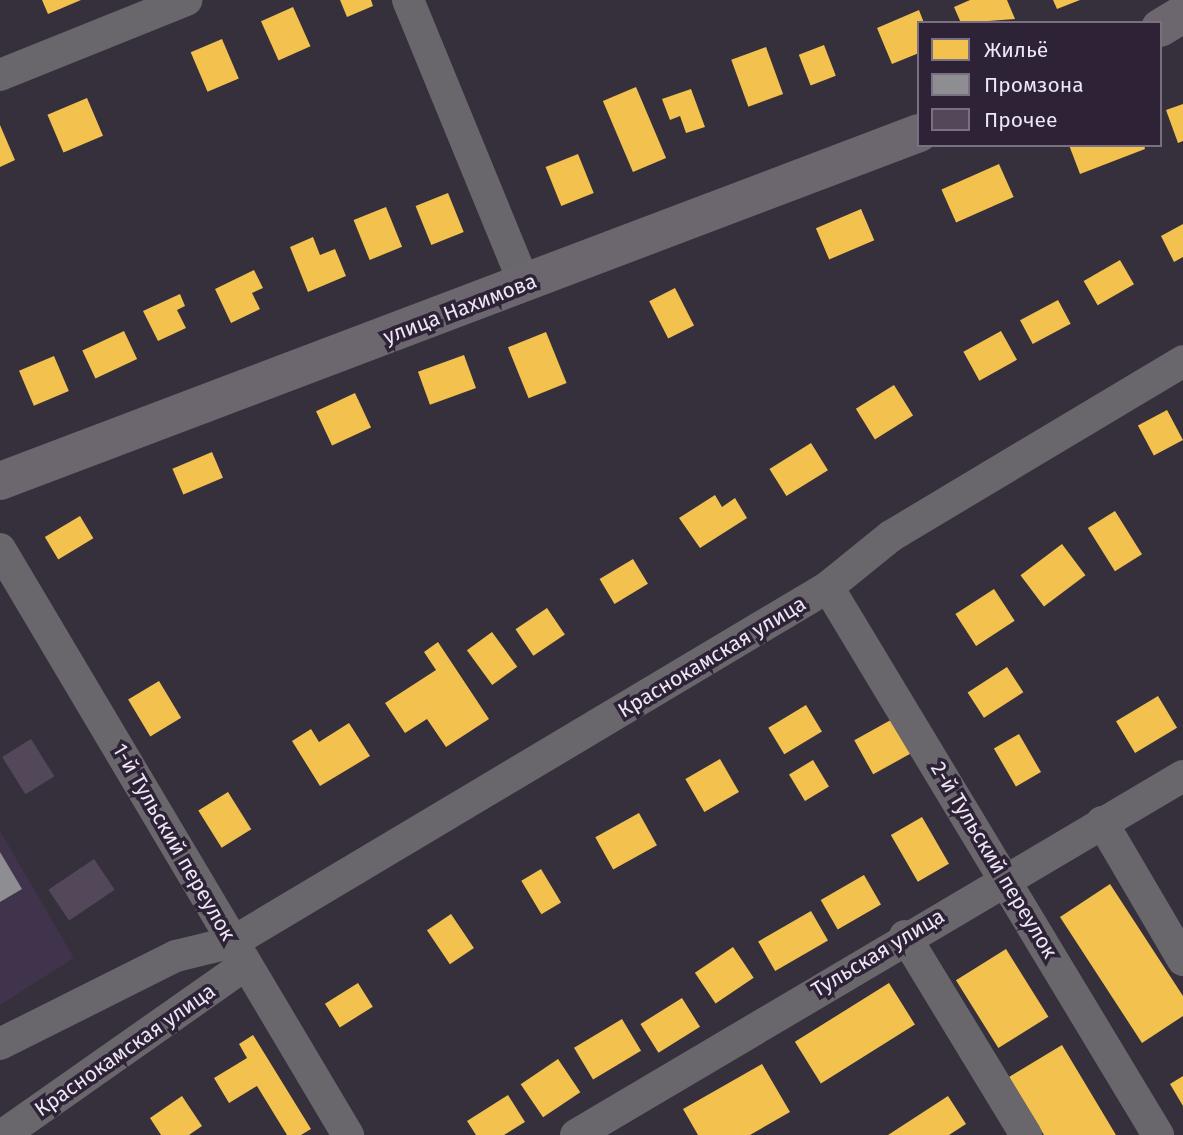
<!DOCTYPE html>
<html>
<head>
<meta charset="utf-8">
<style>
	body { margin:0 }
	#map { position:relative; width:1183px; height:1135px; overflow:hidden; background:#36303c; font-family:"Fira Sans",sans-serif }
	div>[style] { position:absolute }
	.built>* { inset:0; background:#40334c }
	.homes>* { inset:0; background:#f2c14e; transform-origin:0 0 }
	.industry>* { inset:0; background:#8d8d92 }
	.building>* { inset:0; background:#52485a; transform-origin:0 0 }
	.minor>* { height:32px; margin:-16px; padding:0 16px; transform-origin:16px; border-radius:16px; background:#6a676c }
	.major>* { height:38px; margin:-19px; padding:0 19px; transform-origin:19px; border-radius:19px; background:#6c676f }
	span { translate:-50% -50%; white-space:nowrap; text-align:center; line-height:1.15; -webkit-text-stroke:7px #2d2236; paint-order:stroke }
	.street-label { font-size:21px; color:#ede6f4 }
	.legend { position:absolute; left:917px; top:21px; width:245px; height:126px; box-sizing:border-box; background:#2d2236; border:2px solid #7a7082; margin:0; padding:9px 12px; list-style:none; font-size:21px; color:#ede6f4 }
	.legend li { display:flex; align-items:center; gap:14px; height:35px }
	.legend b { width:35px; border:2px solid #7a7082 }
</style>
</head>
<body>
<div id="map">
	<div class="built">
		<div style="clip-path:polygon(0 831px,74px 958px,0 1005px)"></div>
	</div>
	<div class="homes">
		<div style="clip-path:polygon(42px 0,81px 0,48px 14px)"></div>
		<div style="clip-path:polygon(340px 0,371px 0,373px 6px,347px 17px)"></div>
		<div style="clip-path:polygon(970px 0,1007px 0,1015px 19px,961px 23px,954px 7px)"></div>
		<div style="clip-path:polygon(1053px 0,1080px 0,1057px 9px)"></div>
		<div style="left:293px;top:7px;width:43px;height:35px;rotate:66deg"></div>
		<div style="clip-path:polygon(919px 10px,924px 23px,919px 23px,919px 53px,892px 64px,877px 28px)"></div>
		<div style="left:222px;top:39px;width:43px;height:34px;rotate:67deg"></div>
		<div style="left:824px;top:45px;width:33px;height:27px;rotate:69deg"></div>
		<div style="left:766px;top:47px;width:50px;height:37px;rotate:70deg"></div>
		<div style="left:636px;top:87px;width:77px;height:36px;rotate:67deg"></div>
		<div style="clip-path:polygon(691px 89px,705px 127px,686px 133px,680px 116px,670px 120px,662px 99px)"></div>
		<div style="left:87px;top:98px;width:41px;height:43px;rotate:67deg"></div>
		<div style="clip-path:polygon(1183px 104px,1183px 141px,1178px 143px,1166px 110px)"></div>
		<div style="clip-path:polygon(0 125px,15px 160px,0 167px)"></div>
		<div style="clip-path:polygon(1069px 145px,1144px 145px,1145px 149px,1080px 174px)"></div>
		<div style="left:578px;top:154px;width:42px;height:35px;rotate:68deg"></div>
		<div style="left:999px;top:164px;width:36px;height:63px;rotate:66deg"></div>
		<div style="left:448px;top:193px;width:42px;height:35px;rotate:68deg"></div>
		<div style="left:386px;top:207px;width:43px;height:35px;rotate:68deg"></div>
		<div style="left:861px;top:209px;width:34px;height:49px;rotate:67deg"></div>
		<div style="clip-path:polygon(1183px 224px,1183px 257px,1174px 262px,1161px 236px)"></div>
		<div style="clip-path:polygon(313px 237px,320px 255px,335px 249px,346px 276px,308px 292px,290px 247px)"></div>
		<div style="left:1120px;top:260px;width:28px;height:42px;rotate:60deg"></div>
		<div style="clip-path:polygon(254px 270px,263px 288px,252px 293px,260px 309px,231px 323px,215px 289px)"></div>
		<div style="left:675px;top:288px;width:42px;height:29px;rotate:63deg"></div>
		<div style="clip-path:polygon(180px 294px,185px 306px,177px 310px,186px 328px,158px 341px,143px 311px)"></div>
		<div style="left:1058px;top:300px;width:27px;height:43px;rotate:62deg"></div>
		<div style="left:124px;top:331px;width:31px;height:46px;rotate:65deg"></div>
		<div style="left:1001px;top:331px;width:33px;height:43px;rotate:61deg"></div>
		<div style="left:546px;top:332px;width:55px;height:41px;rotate:68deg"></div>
		<div style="left:464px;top:355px;width:35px;height:49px;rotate:70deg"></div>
		<div style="left:54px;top:356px;width:38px;height:38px;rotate:67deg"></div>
		<div style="left:894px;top:385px;width:36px;height:45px;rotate:58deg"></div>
		<div style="left:355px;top:393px;width:38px;height:43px;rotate:65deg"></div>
		<div style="left:1167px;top:410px;width:34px;height:33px;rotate:62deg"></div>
		<div style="left:811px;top:443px;width:32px;height:49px;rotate:58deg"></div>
		<div style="left:212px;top:452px;width:28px;height:43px;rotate:67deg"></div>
		<div style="clip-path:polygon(715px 495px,722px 507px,735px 498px,747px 518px,700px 548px,679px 518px)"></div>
		<div style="left:1115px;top:511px;width:51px;height:32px;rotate:58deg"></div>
		<div style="left:80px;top:516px;width:26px;height:41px;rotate:59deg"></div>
		<div style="left:1062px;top:544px;width:39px;height:52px;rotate:53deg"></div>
		<div style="left:633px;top:559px;width:29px;height:39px;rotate:59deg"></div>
		<div style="left:994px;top:589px;width:38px;height:46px;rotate:57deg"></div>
		<div style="left:547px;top:608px;width:32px;height:38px;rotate:56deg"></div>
		<div style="left:492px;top:632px;width:43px;height:31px;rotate:54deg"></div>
		<div style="clip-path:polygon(438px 642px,489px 719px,446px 747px,427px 719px,405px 733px,385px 703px,436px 670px,424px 652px)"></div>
		<div style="left:1007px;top:667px;width:30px;height:47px;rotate:57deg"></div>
		<div style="left:159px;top:681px;width:43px;height:36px;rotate:59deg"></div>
		<div style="left:1158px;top:696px;width:37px;height:49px;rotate:59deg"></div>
		<div style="left:806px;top:705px;width:31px;height:44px;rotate:59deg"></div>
		<div style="left:898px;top:716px;width:39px;height:50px;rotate:61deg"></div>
		<div style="clip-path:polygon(349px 723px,370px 756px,320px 786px,292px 741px,311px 729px,319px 742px)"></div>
		<div style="left:1019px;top:734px;width:44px;height:29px;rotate:60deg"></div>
		<div style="left:720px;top:759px;width:38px;height:40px;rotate:60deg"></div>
		<div style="left:813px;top:760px;width:31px;height:28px;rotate:59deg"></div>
		<div style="left:228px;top:792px;width:44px;height:35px;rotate:58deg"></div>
		<div style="left:639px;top:813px;width:37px;height:50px;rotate:61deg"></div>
		<div style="left:922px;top:817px;width:54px;height:36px;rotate:60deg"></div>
		<div style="left:541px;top:869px;width:39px;height:23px;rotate:59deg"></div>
		<div style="left:864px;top:875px;width:34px;height:50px;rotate:60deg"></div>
		<div style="clip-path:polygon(1110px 884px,1183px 996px,1183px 1016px,1142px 1043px,1060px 917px)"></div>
		<div style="left:811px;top:911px;width:34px;height:61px;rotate:60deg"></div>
		<div style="left:451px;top:914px;width:41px;height:29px;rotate:56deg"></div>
		<div style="left:733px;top:947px;width:37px;height:46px;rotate:56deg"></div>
		<div style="left:1006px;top:949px;width:80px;height:59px;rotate:58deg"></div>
		<div style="left:358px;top:983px;width:28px;height:39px;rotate:58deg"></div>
		<div style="left:889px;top:983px;width:49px;height:111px;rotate:58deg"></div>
		<div style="left:682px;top:998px;width:34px;height:49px;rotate:58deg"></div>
		<div style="left:622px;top:1019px;width:37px;height:56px;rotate:59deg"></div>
		<div style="clip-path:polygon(253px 1035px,311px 1129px,301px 1135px,287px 1135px,257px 1086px,229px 1103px,214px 1078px,247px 1058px,239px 1044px)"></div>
		<div style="clip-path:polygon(1062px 1045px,1116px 1135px,1044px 1135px,1009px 1077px)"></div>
		<div style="left:558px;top:1059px;width:40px;height:45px;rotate:56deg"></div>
		<div style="clip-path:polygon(762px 1064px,790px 1112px,750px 1135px,698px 1135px,683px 1109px)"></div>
		<div style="clip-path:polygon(1183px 1076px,1183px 1106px,1170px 1084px)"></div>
		<div style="clip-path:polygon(508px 1095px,525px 1122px,504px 1135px,476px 1135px,467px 1121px)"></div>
		<div style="clip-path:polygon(182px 1096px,202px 1126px,189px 1135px,161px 1135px,150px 1118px)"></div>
		<div style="clip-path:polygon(948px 1096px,966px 1124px,949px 1135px,888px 1135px)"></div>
	</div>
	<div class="industry">
		<div style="clip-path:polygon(0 852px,22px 889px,0 902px)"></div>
	</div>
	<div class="building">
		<div style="left:31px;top:739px;width:44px;height:34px;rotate:58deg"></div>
		<div style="left:94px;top:859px;width:37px;height:55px;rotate:56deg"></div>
	</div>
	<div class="minor">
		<div style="left:408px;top:0;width:308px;rotate:67.7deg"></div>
		<div style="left:0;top:75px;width:201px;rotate:-21.9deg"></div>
		<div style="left:0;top:549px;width:682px;rotate:59.3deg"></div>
		<div style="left:828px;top:587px;width:640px;rotate:58.94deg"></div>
		<div style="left:1102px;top:822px;width:160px;rotate:59.6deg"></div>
		<div style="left:905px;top:936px;width:233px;rotate:58.7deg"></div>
		<div style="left:0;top:1044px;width:197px;rotate:-26.6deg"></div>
		<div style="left:176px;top:956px;width:59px;rotate:-13.8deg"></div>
		<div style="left:233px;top:942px;width:693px;rotate:-30.82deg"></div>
		<div style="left:828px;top:587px;width:81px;rotate:-39deg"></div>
		<div style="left:891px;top:536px;width:340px;rotate:-30.9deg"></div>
		<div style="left:3px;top:1135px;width:297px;rotate:-35.1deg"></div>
		<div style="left:576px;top:1135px;width:705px;rotate:-30.6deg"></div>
	</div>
	<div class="major">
		<div style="left:1160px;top:28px;width:27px;rotate:-31deg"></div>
		<div style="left:0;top:481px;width:983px;rotate:-20.74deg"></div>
	</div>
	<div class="street-label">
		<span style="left:460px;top:309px;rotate:-21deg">улица Нахимова</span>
		<span style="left:712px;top:657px;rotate:-31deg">Краснокамская улица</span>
		<span style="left:174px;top:842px;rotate:60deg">1-й Тульский переулок</span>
		<span style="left:994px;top:860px;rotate:59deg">2-й Тульский переулок</span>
		<span style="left:878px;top:953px;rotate:-31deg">Тульская улица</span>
		<span style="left:125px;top:1050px;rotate:-35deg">Краснокамская улица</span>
	</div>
	<ul class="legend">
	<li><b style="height:19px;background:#f2c14e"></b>Жильё</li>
	<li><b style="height:19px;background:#8d8d92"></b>Промзона</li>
	<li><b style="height:19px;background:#52485a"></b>Прочее</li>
	</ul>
</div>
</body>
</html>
